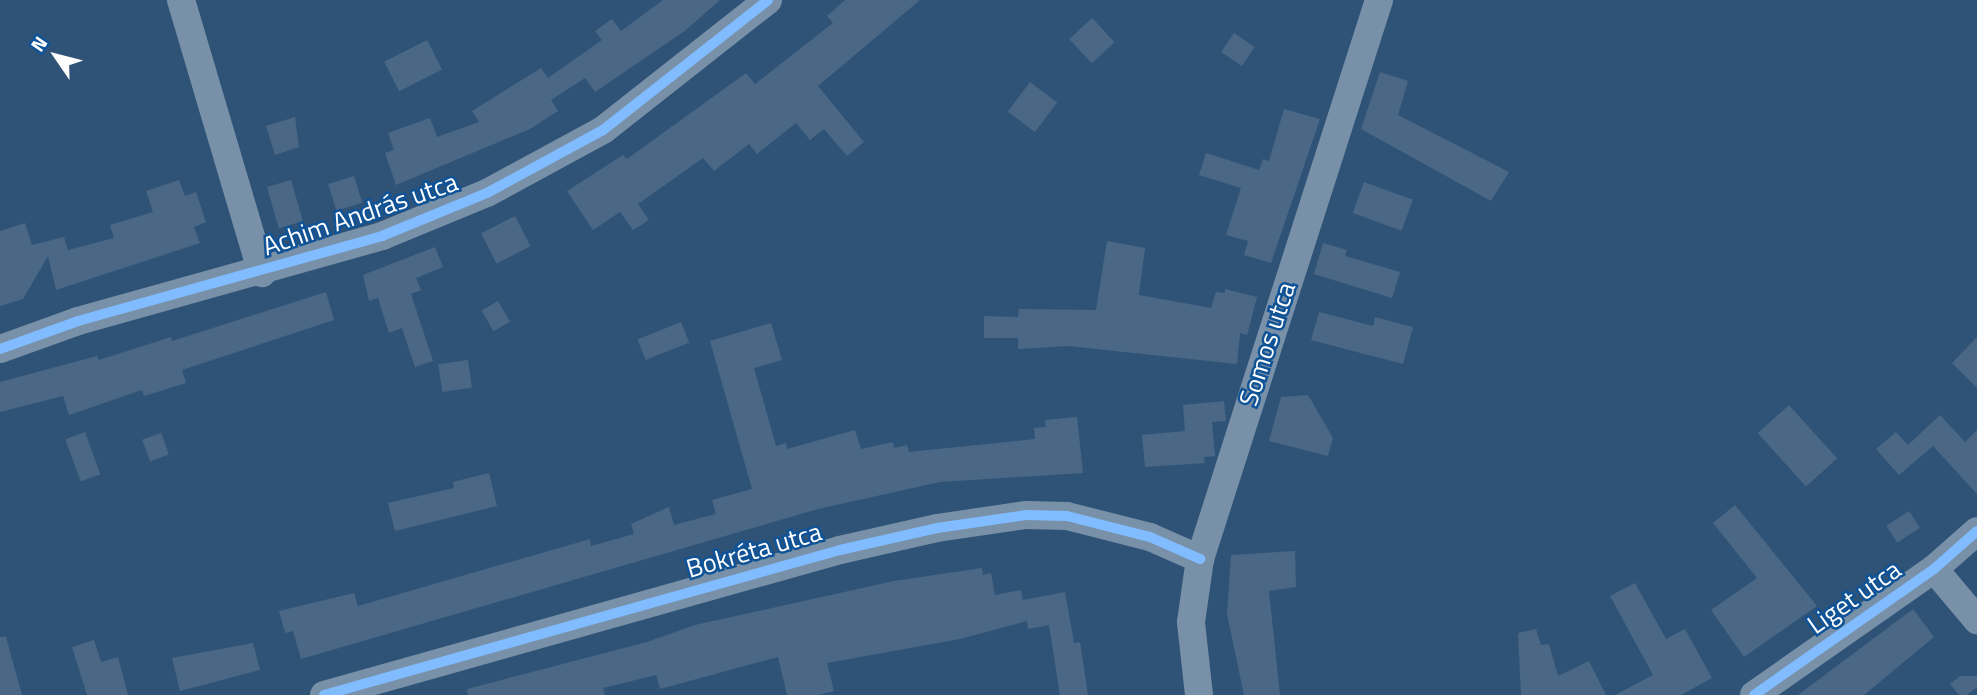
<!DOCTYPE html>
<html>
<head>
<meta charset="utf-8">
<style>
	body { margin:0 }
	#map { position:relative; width:1977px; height:695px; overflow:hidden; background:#2f5377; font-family:"Titillium Web",sans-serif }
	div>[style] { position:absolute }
	.building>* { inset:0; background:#4a6885; transform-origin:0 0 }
	.street>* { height:28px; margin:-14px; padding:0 14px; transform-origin:14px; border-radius:14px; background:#7891a9 }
	.cycleway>* { height:10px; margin:-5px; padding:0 5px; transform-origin:5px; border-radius:5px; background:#80bcff }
	span { translate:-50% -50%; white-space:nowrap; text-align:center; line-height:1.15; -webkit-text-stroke:5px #105396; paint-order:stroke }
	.street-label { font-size:26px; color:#fff }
	.north { position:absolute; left:21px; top:21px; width:70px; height:70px; -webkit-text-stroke:5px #105396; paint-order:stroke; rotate:305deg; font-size:19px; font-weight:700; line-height:28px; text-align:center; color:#fff }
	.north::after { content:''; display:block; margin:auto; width:24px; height:32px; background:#fff; clip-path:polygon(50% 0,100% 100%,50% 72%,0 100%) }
</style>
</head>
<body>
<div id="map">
	<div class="building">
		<div style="clip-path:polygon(663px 0,720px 0,686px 30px,595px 92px,585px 78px,551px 100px,558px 111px,530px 129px,396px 185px,385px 153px,394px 150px,388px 133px,430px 118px,437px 137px,479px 122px,472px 111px,541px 68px,548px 78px,602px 40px,595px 31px,612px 19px,621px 31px)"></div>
		<div style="clip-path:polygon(845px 0,920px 0,818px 86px,864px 142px,847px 156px,824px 129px,810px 140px,796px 123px,757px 154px,749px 144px,714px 171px,703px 158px,638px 204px,649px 220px,633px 230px,620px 212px,593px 230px,567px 191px,623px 155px,627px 159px,746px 73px,755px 84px,833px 23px,827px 16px)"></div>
		<div style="left:1092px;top:18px;width:33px;height:31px;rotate:47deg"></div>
		<div style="left:1234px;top:33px;width:25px;height:23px;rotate:34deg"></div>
		<div style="left:427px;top:40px;width:33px;height:48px;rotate:63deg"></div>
		<div style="clip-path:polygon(1380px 72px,1408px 81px,1398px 115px,1509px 172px,1491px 201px,1361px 129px)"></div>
		<div style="left:1030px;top:82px;width:34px;height:37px;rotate:37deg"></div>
		<div style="clip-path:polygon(1284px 109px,1320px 119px,1271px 263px,1244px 255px,1248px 241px,1226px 235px,1241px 188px,1199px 175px,1206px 153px,1259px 170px,1263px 159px,1269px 161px)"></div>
		<div style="clip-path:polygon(295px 117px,299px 147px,275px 155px,266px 126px)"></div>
		<div style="left:354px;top:176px;width:28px;height:27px;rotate:73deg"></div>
		<div style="clip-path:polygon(179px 180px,185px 196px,196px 192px,206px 222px,194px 227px,200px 243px,56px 290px,48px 256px,23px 299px,0 306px,0 231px,25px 223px,32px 245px,64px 237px,68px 250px,114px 238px,110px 225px,153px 212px,146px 191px)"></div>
		<div style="left:291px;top:180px;width:43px;height:25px;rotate:74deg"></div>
		<div style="left:1364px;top:182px;width:52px;height:33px;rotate:20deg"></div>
		<div style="left:515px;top:216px;width:34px;height:38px;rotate:63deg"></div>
		<div style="clip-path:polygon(1107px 241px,1145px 248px,1139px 295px,1211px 308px,1216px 292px,1225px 293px,1225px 289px,1257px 297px,1247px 335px,1240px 333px,1237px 364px,1068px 346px,1018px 349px,1018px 338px,984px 338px,984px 316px,1018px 317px,1019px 309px,1096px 310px)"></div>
		<div style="clip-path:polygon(1323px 243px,1347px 250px,1345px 256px,1400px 272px,1392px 298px,1314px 274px)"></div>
		<div style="clip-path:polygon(435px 247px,443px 267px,416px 278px,421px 290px,411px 294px,433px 361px,415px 367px,402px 328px,389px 333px,378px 298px,369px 301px,363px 275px)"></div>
		<div style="clip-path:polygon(326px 292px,334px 320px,182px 370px,186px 383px,144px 396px,142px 390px,69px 415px,63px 396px,0 412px,0 382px,97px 356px,99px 360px,171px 337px,172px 341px)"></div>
		<div style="left:498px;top:301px;width:24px;height:19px;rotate:60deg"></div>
		<div style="clip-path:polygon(1319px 312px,1373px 326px,1375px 317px,1413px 327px,1403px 364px,1311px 340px)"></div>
		<div style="left:681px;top:322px;width:22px;height:47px;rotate:68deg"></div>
		<div style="clip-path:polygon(771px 323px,782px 360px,754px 368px,776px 446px,786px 443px,787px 449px,855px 430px,861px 449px,893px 442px,894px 448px,907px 445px,909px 452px,1035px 439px,1034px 428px,1046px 427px,1045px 420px,1077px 417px,1083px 473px,940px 482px,818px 509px,301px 659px,293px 631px,285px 633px,279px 611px,354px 593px,358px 606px,590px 539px,591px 546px,634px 534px,631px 524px,669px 507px,674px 525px,716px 514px,712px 500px,752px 489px,710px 341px)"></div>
		<div style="clip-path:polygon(1977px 337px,1977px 388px,1952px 363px)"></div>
		<div style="left:468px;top:360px;width:28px;height:30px;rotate:82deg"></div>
		<div style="clip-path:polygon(1308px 395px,1333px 438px,1328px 456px,1269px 441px,1281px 397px)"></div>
		<div style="clip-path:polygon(1224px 401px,1226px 421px,1212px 422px,1215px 456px,1204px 457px,1205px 463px,1145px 467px,1142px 435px,1185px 431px,1183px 405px)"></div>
		<div style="left:1789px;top:405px;width:72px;height:42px;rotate:48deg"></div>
		<div style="clip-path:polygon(1940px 415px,1965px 442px,1977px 430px,1977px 494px,1933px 446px,1899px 475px,1876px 449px,1896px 432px,1908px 445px)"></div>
		<div style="left:85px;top:432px;width:45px;height:21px;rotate:70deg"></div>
		<div style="left:161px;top:433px;width:23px;height:20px;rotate:70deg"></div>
		<div style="clip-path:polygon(489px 473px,497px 506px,395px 531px,388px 503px,454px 488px,453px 482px)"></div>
		<div style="clip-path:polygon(1735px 505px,1817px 606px,1744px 657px,1711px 610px,1757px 578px,1713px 523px)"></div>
		<div style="left:1909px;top:511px;width:20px;height:27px;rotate:57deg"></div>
		<div style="clip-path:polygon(1295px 551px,1296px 587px,1269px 591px,1280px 695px,1244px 695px,1227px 614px,1231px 555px)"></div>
		<div style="clip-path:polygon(982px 568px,983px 575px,991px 573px,995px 595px,1021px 590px,1023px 600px,1065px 592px,1074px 643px,1080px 642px,1088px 695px,1060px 695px,1049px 625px,1028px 629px,1027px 621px,960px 639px,827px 663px,834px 691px,818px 695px,787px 695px,778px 657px,660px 689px,656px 675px,603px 688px,605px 695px,468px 695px,467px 689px,647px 642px,695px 625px,894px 581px)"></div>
		<div style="clip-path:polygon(1635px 583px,1666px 639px,1685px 629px,1712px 678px,1681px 695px,1615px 695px,1653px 675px,1610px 596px)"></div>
		<div style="clip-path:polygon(1913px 609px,1934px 637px,1864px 695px,1798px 695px)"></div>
		<div style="clip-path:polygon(1536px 629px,1541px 645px,1549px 644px,1558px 676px,1589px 661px,1606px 695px,1521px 695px,1518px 633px)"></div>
		<div style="clip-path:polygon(0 637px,6px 637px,22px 695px,0 695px)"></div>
		<div style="clip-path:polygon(94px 640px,101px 662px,118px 657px,128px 695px,87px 695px,72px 647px)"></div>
		<div style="clip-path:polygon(253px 643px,260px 670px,180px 691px,172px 658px)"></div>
		<div style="clip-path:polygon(1960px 676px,1977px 676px,1977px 687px,1967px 695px,1959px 695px,1950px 684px)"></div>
	</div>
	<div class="street">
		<div style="left:181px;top:0;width:285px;rotate:73.5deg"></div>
		<div style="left:0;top:349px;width:83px;rotate:-19.7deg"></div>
		<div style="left:78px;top:321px;width:316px;rotate:-15.6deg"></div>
		<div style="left:382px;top:236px;width:113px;rotate:-22.3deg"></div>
		<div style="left:487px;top:193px;width:132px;rotate:-28.5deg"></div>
		<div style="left:603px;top:130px;width:210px;rotate:-38.2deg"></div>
		<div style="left:1934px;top:569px;width:67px;rotate:49.9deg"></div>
		<div style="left:324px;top:695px;width:536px;rotate:-15.7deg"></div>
		<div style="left:840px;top:550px;width:99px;rotate:-12.8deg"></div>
		<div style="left:937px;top:528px;width:90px;rotate:-8.3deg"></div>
		<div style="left:1026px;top:515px;width:41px;rotate:1.4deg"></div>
		<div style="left:1067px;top:516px;width:86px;rotate:14.2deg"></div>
		<div style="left:1150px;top:537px;width:55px;rotate:23.7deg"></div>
		<div style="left:1199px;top:695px;width:73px;rotate:-96.3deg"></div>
		<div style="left:1191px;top:622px;width:64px;rotate:-81.9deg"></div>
		<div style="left:1200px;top:559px;width:587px;rotate:-72.24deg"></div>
		<div style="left:1754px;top:695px;width:220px;rotate:-35deg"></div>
		<div style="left:1934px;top:569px;width:57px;rotate:-41.5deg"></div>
	</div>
	<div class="cycleway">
		<div style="left:0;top:349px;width:83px;rotate:-19.7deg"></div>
		<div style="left:78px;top:321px;width:316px;rotate:-15.6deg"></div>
		<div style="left:382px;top:236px;width:113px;rotate:-22.3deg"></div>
		<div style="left:487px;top:193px;width:132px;rotate:-28.5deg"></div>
		<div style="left:603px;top:130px;width:210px;rotate:-38.2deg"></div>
		<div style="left:324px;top:695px;width:536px;rotate:-15.7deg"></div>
		<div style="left:840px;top:550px;width:99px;rotate:-12.8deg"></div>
		<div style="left:937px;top:528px;width:90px;rotate:-8.3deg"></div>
		<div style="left:1026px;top:515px;width:41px;rotate:1.4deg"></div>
		<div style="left:1067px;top:516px;width:86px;rotate:14.2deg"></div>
		<div style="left:1150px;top:537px;width:55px;rotate:23.7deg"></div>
		<div style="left:1754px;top:695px;width:220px;rotate:-35deg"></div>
		<div style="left:1934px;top:569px;width:57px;rotate:-41.5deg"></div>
	</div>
	<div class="street-label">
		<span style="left:360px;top:214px;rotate:-19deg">Achim András utca</span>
		<span style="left:1267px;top:344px;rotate:-72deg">Somos utca</span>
		<span style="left:754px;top:550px;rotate:-16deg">Bokréta utca</span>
		<span style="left:1854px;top:597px;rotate:-35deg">Liget utca</span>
	</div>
	<div class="north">N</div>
</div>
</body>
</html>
